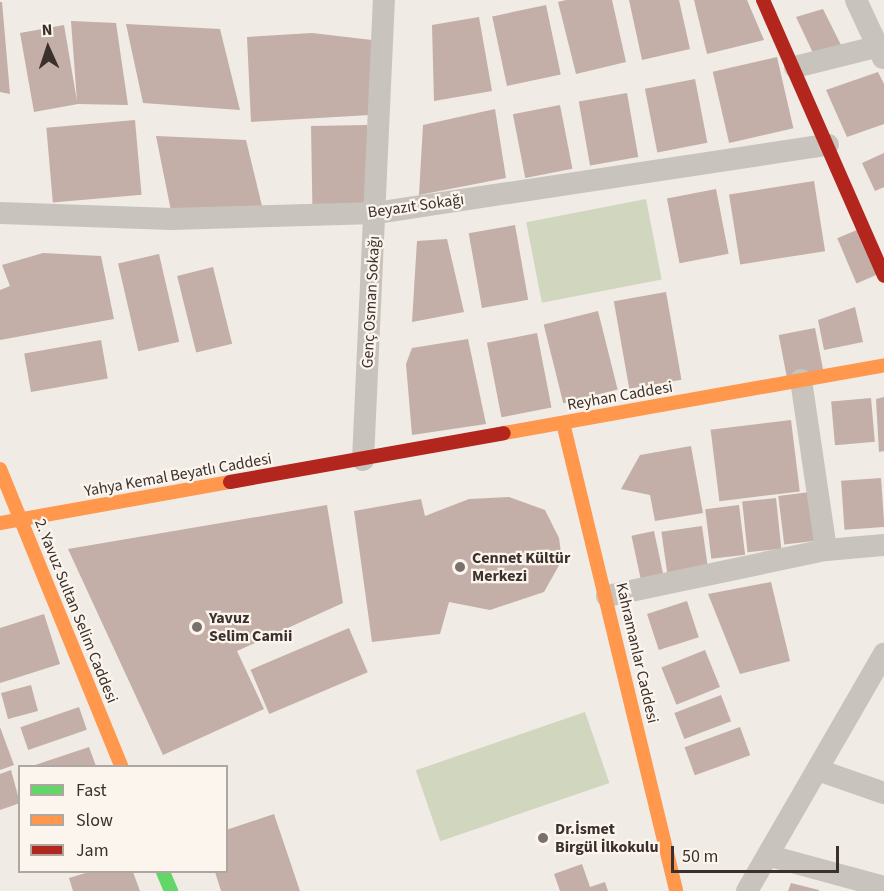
<!DOCTYPE html>
<meta charset="utf-8">
<style>
body{margin:0}
#map{position:relative;width:884px;height:891px;overflow:hidden;background:#f0ebe5;font-family:"Source Sans 3",sans-serif}
div>[style]{position:absolute}
[style*='--x']{left:calc(var(--x)*1px);top:calc(var(--y)*1px);width:calc(var(--w)*1px);rotate:calc(var(--a)*1deg)}
.green>*{inset:0;background:#d1d6bf;transform-origin:0 0}
.building>*{inset:0;background:#c3afa7;transform-origin:0 0}
.street>*{height:22px;margin:-11px;padding:0 11px;transform-origin:11px;border-radius:11px;background:#c9c3be}
.fast>*{height:14px;margin:-7px;padding:0 7px;transform-origin:7px;border-radius:7px;background:#63d668}
.slow>*{height:14px;margin:-7px;padding:0 7px;transform-origin:7px;border-radius:7px;background:#ff974d}
.jam>*{height:14px;margin:-7px;padding:0 7px;transform-origin:7px;border-radius:7px;background:#b3261e}
.dots>*{width:16px;height:16px;translate:-50% -50%;box-sizing:border-box;border:3px solid #fbf5ee;border-radius:50%}
span{translate:-50% -50%;white-space:nowrap;text-align:center;line-height:1.15;-webkit-text-stroke:4.5px #fbf5ee;paint-order:stroke}
.street-label{font-size:16px;color:#3b302b}
.poi-label{font-size:16px;color:#3b302b;font-weight:700}
.left{translate:0 -50%;text-align:left}
.legend{position:absolute;left:18px;top:765px;width:210px;height:108px;box-sizing:border-box;background:#fbf5ee;border:2px solid #aea6a0;margin:0;padding:8px 10px;list-style:none;font-size:18px;color:#3b302b}
.legend li{display:flex;align-items:center;gap:12px;height:30px}
.legend b{width:30px;border:2px solid #aea6a0}
.north{position:absolute;left:18px;top:18px;width:60px;height:60px;-webkit-text-stroke:4px #fbf5ee;paint-order:stroke;rotate:357deg;font-size:16px;font-weight:700;line-height:24px;text-align:center;color:#3b302b}
.north::after{content:'';display:block;margin:auto;width:21px;height:27px;background:#3b302b;clip-path:polygon(50% 0,100% 100%,50% 72%,0 100%)}
.scale{position:absolute;left:671px;top:846px;width:168px;height:27px;box-sizing:border-box;border:3px solid #3b302b;border-top:0;padding-left:8px;font-size:18px;line-height:21px;white-space:nowrap;color:#3b302b;-webkit-text-stroke:4px #fbf5ee;paint-order:stroke}
</style>
<div id="map">
<div class="green">
<div style="left:646px;top:199px;width:82px;height:122px;rotate:79deg"></div>
<div style="left:585px;top:712px;width:75px;height:179px;rotate:71deg"></div>
</div>
<div class="building">
<div style="clip-path:polygon(566px 0,612px 0,626px 62px,576px 74px,558px 2px)"></div>
<div style="clip-path:polygon(629px 0,679px 0,690px 49px,642px 60px)"></div>
<div style="clip-path:polygon(694px 0,747px 0,764px 40px,707px 54px)"></div>
<div style="clip-path:polygon(0 2px,2px 2px,10px 94px,0 92px)"></div>
<div style="left:546px;top:5px;width:71px;height:55px;rotate:78deg"></div>
<div style="clip-path:polygon(823px 9px,841px 45px,814px 55px,796px 17px)"></div>
<div style="clip-path:polygon(479px 17px,492px 91px,434px 101px,432px 25px)"></div>
<div style="clip-path:polygon(71px 21px,116px 23px,128px 105px,78px 104px,34px 112px,20px 33px,64px 25px,77px 101px)"></div>
<div style="clip-path:polygon(126px 24px,220px 29px,240px 110px,143px 103px)"></div>
<div style="clip-path:polygon(312px 33px,372px 40px,370px 115px,251px 122px,247px 37px)"></div>
<div style="left:777px;top:57px;width:73px;height:66px;rotate:77deg"></div>
<div style="clip-path:polygon(878px 72px,884px 84px,884px 124px,847px 137px,826px 90px)"></div>
<div style="left:695px;top:79px;width:65px;height:51px;rotate:79deg"></div>
<div style="left:627px;top:93px;width:65px;height:49px;rotate:80deg"></div>
<div style="left:560px;top:105px;width:65px;height:48px;rotate:79deg"></div>
<div style="clip-path:polygon(495px 109px,506px 178px,419px 195px,423px 125px)"></div>
<div style="left:135px;top:120px;width:75px;height:89px;rotate:85deg"></div>
<div style="left:367px;top:125px;width:79px;height:56px;rotate:89deg"></div>
<div style="clip-path:polygon(156px 136px,246px 140px,262px 206px,171px 211px)"></div>
<div style="clip-path:polygon(884px 153px,884px 187px,875px 191px,862px 163px)"></div>
<div style="left:814px;top:181px;width:71px;height:86px;rotate:81deg"></div>
<div style="left:716px;top:189px;width:66px;height:50px;rotate:79deg"></div>
<div style="left:515px;top:225px;width:76px;height:47px;rotate:80deg"></div>
<div style="left:864px;top:227px;width:49px;height:29px;rotate:67deg"></div>
<div style="clip-path:polygon(447px 239px,464px 312px,412px 322px,417px 241px)"></div>
<div style="clip-path:polygon(43px 253px,101px 256px,114px 319px,0 340px,0 290px,10px 286px,2px 265px)"></div>
<div style="left:159px;top:254px;width:90px;height:42px;rotate:77deg"></div>
<div style="left:213px;top:267px;width:79px;height:37px;rotate:76deg"></div>
<div style="left:666px;top:292px;width:89px;height:53px;rotate:80deg"></div>
<div style="clip-path:polygon(855px 307px,863px 342px,824px 350px,818px 320px)"></div>
<div style="left:598px;top:311px;width:81px;height:56px;rotate:76deg"></div>
<div style="left:815px;top:328px;width:44px;height:37px;rotate:79deg"></div>
<div style="left:537px;top:333px;width:76px;height:51px;rotate:79deg"></div>
<div style="clip-path:polygon(468px 339px,486px 424px,412px 435px,406px 364px,412px 348px)"></div>
<div style="left:101px;top:340px;width:39px;height:78px;rotate:80deg"></div>
<div style="clip-path:polygon(884px 397px,884px 451px,879px 452px,876px 399px)"></div>
<div style="left:871px;top:398px;width:44px;height:40px;rotate:85deg"></div>
<div style="left:791px;top:420px;width:72px;height:81px;rotate:83deg"></div>
<div style="clip-path:polygon(691px 446px,703px 513px,655px 521px,650px 495px,621px 489px,640px 455px)"></div>
<div style="left:881px;top:478px;width:49px;height:40px;rotate:86deg"></div>
<div style="left:810px;top:492px;width:49px;height:32px;rotate:83deg"></div>
<div style="clip-path:polygon(509px 497px,545px 510px,559px 538px,562px 560px,544px 592px,490px 610px,449px 602px,440px 634px,372px 642px,354px 511px,421px 499px,425px 516px,469px 499px)"></div>
<div style="left:776px;top:498px;width:51px;height:34px;rotate:84deg"></div>
<div style="clip-path:polygon(327px 505px,343px 603px,237px 651px,264px 709px,163px 755px,68px 549px)"></div>
<div style="left:739px;top:505px;width:50px;height:34px;rotate:83deg"></div>
<div style="left:702px;top:526px;width:42px;height:41px;rotate:82deg"></div>
<div style="left:654px;top:531px;width:44px;height:23px;rotate:78deg"></div>
<div style="clip-path:polygon(771px 582px,790px 661px,740px 674px,708px 594px)"></div>
<div style="left:687px;top:601px;width:38px;height:42px;rotate:72deg"></div>
<div style="clip-path:polygon(44px 614px,60px 664px,0 683px,0 628px)"></div>
<div style="left:349px;top:628px;width:48px;height:107px;rotate:67deg"></div>
<div style="left:705px;top:650px;width:40px;height:47px;rotate:68deg"></div>
<div style="left:31px;top:685px;width:27px;height:31px;rotate:75deg"></div>
<div style="left:721px;top:695px;width:28px;height:50px;rotate:69deg"></div>
<div style="left:79px;top:707px;width:24px;height:62px;rotate:71deg"></div>
<div style="clip-path:polygon(0 727px,14px 765px,0 770px)"></div>
<div style="left:740px;top:727px;width:30px;height:59px;rotate:70deg"></div>
<div style="clip-path:polygon(89px 747px,96px 766px,32px 766px)"></div>
<div style="clip-path:polygon(11px 770px,20px 803px,0 810px,0 774px)"></div>
<div style="clip-path:polygon(274px 814px,300px 891px,221px 891px,215px 872px,226px 872px,226px 830px)"></div>
<div style="clip-path:polygon(582px 864px,590px 887px,605px 882px,608px 891px,560px 891px,554px 874px)"></div>
<div style="clip-path:polygon(89px 872px,133px 872px,140px 891px,73px 891px,69px 878px)"></div>
<div style="clip-path:polygon(791px 883px,819px 890px,819px 891px,788px 891px)"></div>
</div>
<div class="street">
<div style="--x:856;--y:0;--w:64;--a:65"></div>
<div style="--x:795;--y:67;--w:92;--a:-13.9"></div>
<div style="--x:0;--y:213;--w:172;--a:2"></div>
<div style="--x:172;--y:219;--w:204;--a:-1.7"></div>
<div style="--x:376;--y:213;--w:457;--a:-8.6"></div>
<div style="--x:801;--y:380;--w:172;--a:81.6"></div>
<div style="--x:363;--y:460;--w:460;--a:-87.4"></div>
<div style="--x:607;--y:596;--w:224;--a:-11.9"></div>
<div style="--x:826;--y:550;--w:58;--a:-4.9"></div>
<div style="--x:818;--y:770;--w:70;--a:19.2"></div>
<div style="--x:770;--y:856;--w:118;--a:15.2"></div>
<div style="--x:747;--y:891;--w:274;--a:-60"></div>
</div>
<div class="fast">
<div style="--x:163;--y:872;--w:21;--a:67"></div>
</div>
<div class="slow">
<div style="--x:563;--y:423;--w:481;--a:76.4"></div>
<div style="--x:504;--y:433;--w:386;--a:-10.1"></div>
<div style="--x:0;--y:469;--w:321;--a:67.8"></div>
<div style="--x:0;--y:523;--w:234;--a:-10.1"></div>
</div>
<div class="jam">
<div style="--x:763;--y:0;--w:301;--a:66.3"></div>
<div style="--x:230;--y:482;--w:278;--a:-10.1"></div>
</div>
<div class="dots">
<div style="left:460px;top:567px;background:#7a716c"></div>
<div style="left:197px;top:627px;background:#7a716c"></div>
<div style="left:543px;top:838px;background:#7a716c"></div>
</div>
<div class="street-label">
<span style="left:416px;top:206px;rotate:-8deg">Beyazıt Sokağı</span>
<span style="left:371px;top:302px;rotate:-87deg">Genç Osman Sokağı</span>
<span style="left:620px;top:396px;rotate:-10deg">Reyhan Caddesi</span>
<span style="left:178px;top:475px;rotate:-10deg">Yahya Kemal Beyatlı Caddesi</span>
<span style="left:76px;top:611px;rotate:68deg">2. Yavuz Sultan Selim Caddesi</span>
<span style="left:637px;top:653px;rotate:77deg">Kahramanlar Caddesi</span>
</div>
<div class="poi-label">
<span class="left" style="left:472px;top:567px">Cennet Kültür<br>Merkezi</span>
<span class="left" style="left:209px;top:627px">Yavuz<br>Selim Camii</span>
<span class="left" style="left:555px;top:838px">Dr.İsmet<br>Birgül İlkokulu</span>
</div>
<ul class="legend">
<li><b style="height:8px;background:#63d668"></b>Fast</li>
<li><b style="height:8px;background:#ff974d"></b>Slow</li>
<li><b style="height:8px;background:#b3261e"></b>Jam</li>
</ul>
<div class="north">N</div>
<div class="scale">50 m</div>
</div>
